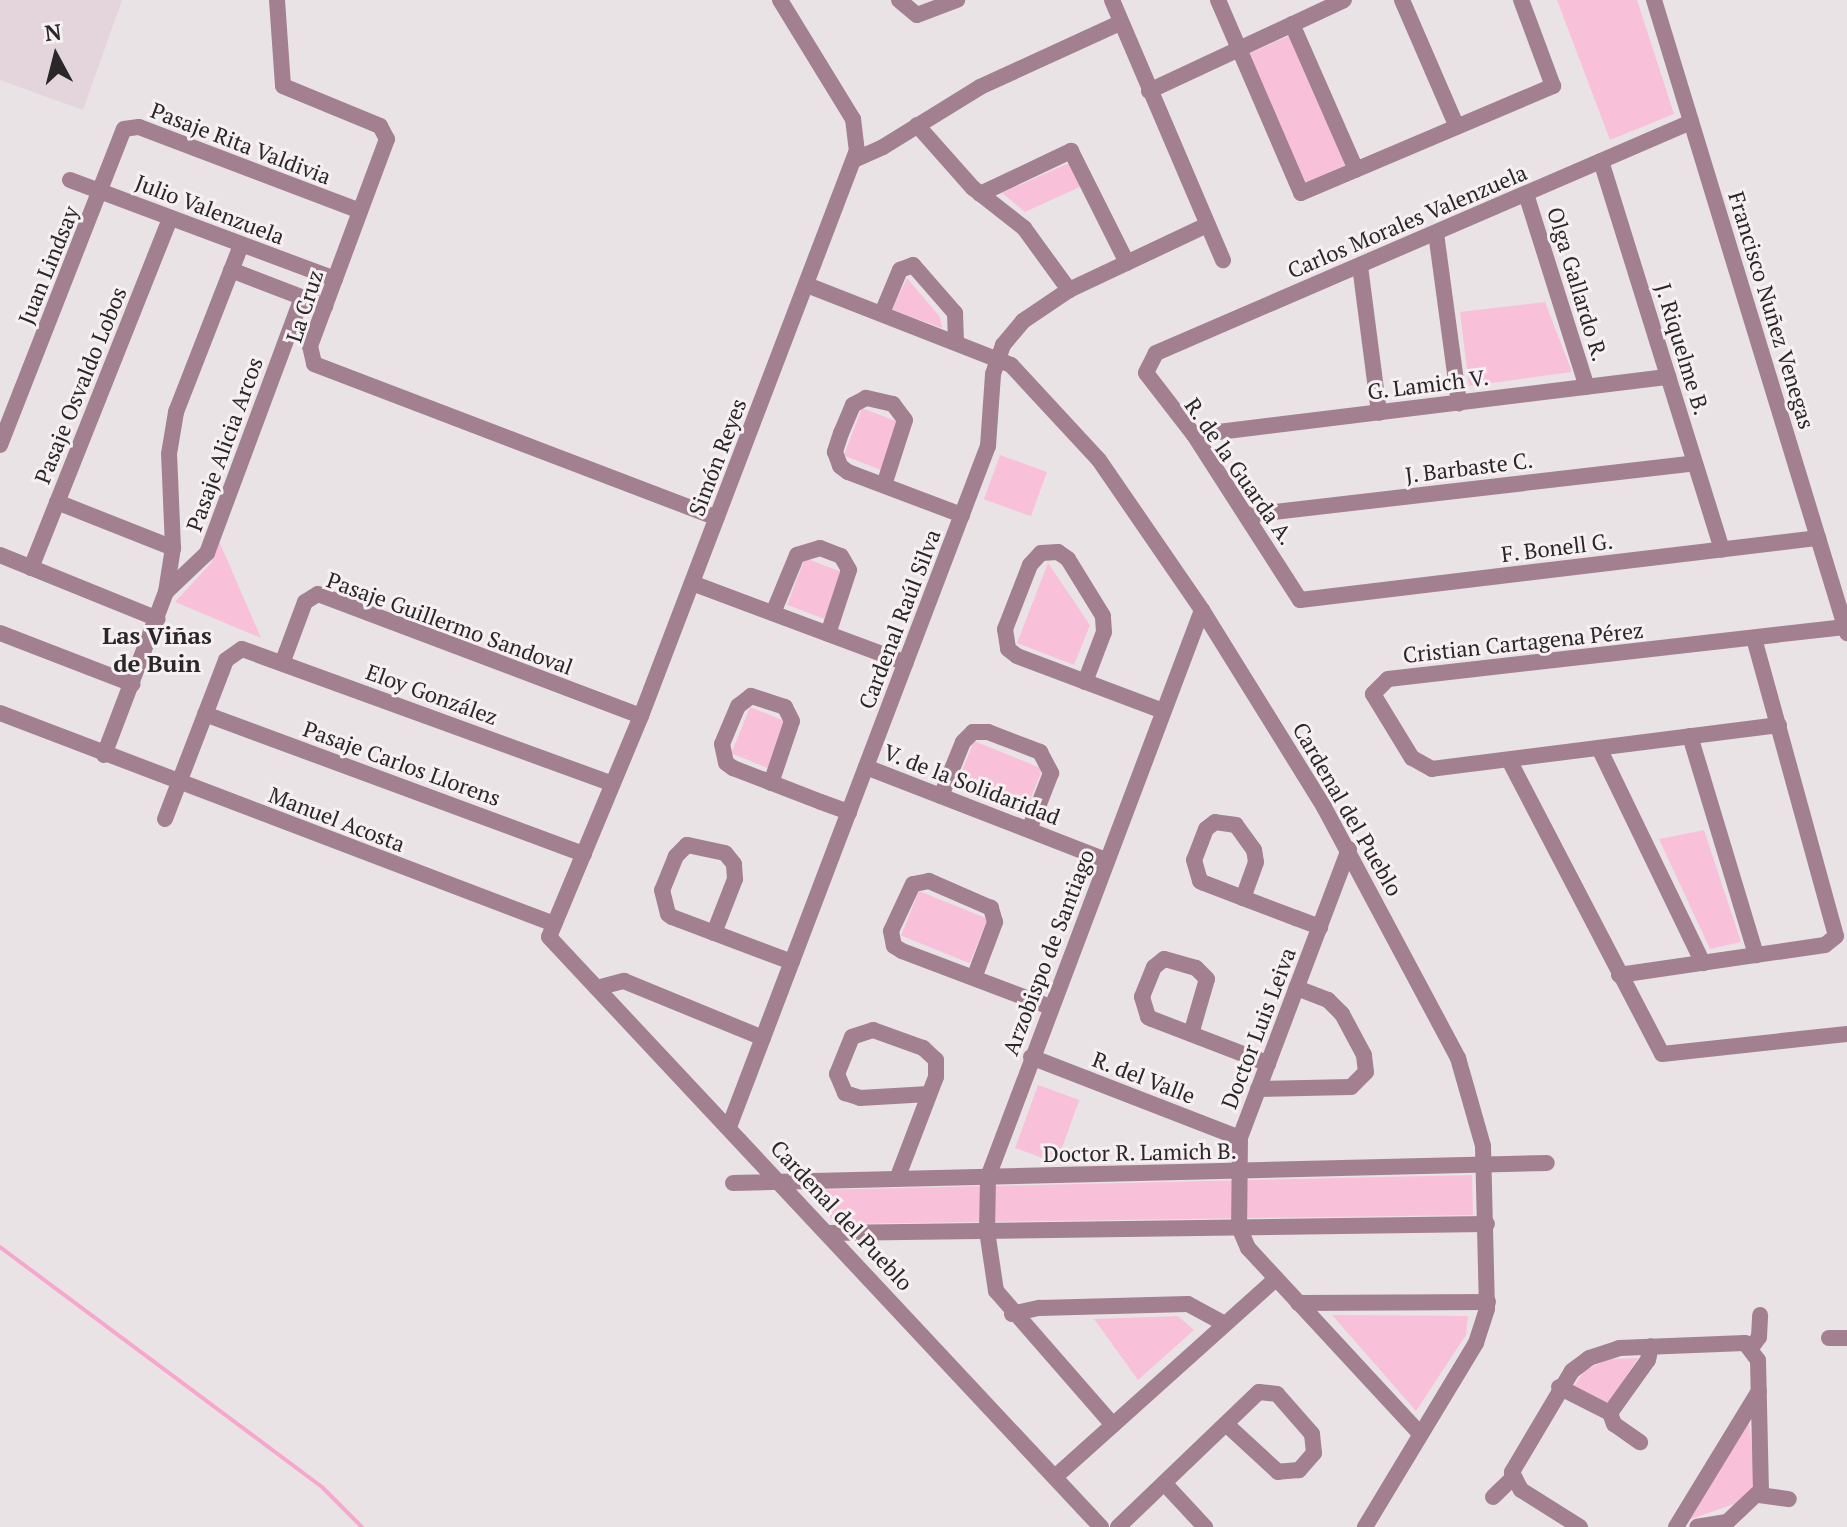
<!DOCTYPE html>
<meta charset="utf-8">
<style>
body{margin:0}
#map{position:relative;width:1847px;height:1527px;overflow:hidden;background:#eae3e6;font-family:"PT Serif",serif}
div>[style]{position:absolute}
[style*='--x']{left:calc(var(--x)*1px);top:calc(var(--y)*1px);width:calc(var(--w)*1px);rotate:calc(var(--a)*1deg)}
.built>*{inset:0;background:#e3d5db}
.green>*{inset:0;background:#f9c0da;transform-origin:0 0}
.stream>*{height:4px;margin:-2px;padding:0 2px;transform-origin:2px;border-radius:2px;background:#f7a7ce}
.street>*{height:16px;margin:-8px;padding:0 8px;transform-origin:8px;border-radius:8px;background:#a38090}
span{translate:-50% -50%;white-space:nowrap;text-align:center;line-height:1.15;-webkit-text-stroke:6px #f7f0f3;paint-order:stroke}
.street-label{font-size:22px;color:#2a2728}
.neighbourhood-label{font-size:24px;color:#2a2728;font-weight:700}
.north{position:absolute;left:16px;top:16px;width:80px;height:80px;-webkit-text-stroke:6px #f7f0f3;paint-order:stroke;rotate:353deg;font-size:22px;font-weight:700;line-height:32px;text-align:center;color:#2a2728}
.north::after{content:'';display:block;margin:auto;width:28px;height:36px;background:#2a2728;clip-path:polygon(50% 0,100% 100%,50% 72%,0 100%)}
</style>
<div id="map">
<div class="built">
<div style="clip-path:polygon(0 0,122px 0,83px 110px,0 80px)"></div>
</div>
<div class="green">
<div style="clip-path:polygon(1557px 0,1637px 0,1674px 114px,1610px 140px)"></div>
<div style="left:1291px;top:35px;width:141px;height:50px;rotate:66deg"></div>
<div style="clip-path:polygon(1071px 162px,1082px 186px,1025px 212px,1002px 193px)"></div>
<div style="clip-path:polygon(907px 278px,940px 317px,942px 328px,892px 310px)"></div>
<div style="clip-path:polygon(1545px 302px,1572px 372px,1469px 386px,1460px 312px)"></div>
<div style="left:862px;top:408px;width:40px;height:51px;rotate:21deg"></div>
<div style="left:1000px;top:455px;width:50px;height:47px;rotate:20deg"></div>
<div style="clip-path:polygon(219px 541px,261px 638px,175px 602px,211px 563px)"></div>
<div style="left:805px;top:558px;width:40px;height:50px;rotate:21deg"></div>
<div style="clip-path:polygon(1048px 563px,1090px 625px,1074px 665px,1017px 643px)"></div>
<div style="left:750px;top:707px;width:40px;height:50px;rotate:22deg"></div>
<div style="left:974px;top:741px;width:74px;height:48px;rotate:22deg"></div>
<div style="clip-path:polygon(1704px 830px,1741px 942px,1710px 949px,1659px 839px)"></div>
<div style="left:919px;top:891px;width:74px;height:48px;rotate:22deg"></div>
<div style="left:1038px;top:1085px;width:44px;height:67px;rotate:20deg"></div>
<div style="clip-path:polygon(1472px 1175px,1473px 1215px,834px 1224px,815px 1190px)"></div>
<div style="clip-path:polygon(1332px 1315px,1468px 1316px,1466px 1335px,1416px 1411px)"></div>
<div style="clip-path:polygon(1178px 1316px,1194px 1330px,1138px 1380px,1094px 1319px)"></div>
<div style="clip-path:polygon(1638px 1358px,1609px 1403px,1574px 1386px,1585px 1370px,1610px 1359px)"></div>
<div style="clip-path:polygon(1749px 1422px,1755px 1477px,1749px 1499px,1688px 1520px)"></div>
</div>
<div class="stream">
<div style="--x:0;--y:1247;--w:402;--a:36.7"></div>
<div style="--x:322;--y:1487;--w:57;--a:45"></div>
</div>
<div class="street">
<div style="--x:277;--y:0;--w:86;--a:86"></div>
<div style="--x:283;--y:86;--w:105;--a:22.4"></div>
<div style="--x:380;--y:126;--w:15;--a:62"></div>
<div style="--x:387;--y:139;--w:221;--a:110.4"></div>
<div style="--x:310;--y:346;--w:18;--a:77"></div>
<div style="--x:314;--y:364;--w:431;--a:20.9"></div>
<div style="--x:780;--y:0;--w:140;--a:58.5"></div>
<div style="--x:853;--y:119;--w:31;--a:83"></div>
<div style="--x:857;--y:150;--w:606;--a:110.89"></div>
<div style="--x:641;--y:716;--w:239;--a:112.6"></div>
<div style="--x:549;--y:937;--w:808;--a:46.91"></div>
<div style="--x:899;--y:0;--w:23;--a:40"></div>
<div style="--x:917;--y:15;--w:43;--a:-20.6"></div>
<div style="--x:1112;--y:0;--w:283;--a:66.9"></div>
<div style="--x:1218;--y:0;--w:210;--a:66.7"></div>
<div style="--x:1301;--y:193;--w:274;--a:-23"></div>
<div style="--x:1553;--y:86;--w:92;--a:-110.4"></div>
<div style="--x:1402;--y:0;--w:138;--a:66.6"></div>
<div style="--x:1654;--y:0;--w:662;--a:73.04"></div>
<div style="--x:1292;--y:24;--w:159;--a:66.3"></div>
<div style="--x:1149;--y:91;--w:215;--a:-25"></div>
<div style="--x:1691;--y:122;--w:583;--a:156.65"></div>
<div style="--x:1156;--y:353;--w:22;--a:117"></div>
<div style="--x:1146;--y:373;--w:78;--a:52.3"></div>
<div style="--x:1194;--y:435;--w:196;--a:57.3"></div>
<div style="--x:1300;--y:600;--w:522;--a:-6.83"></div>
<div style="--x:917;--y:125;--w:84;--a:48.4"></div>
<div style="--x:973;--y:188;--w:65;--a:38.1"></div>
<div style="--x:1024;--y:228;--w:77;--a:54"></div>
<div style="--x:854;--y:160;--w:32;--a:-24"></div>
<div style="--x:883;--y:147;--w:114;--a:-31.7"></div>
<div style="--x:980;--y:87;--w:154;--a:-24.6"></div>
<div style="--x:1601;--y:161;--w:407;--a:72.7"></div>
<div style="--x:70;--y:180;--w:283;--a:20.5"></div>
<div style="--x:980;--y:194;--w:101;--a:-25.3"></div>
<div style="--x:1071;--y:151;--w:125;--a:63.4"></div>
<div style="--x:1526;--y:194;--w:202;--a:72.5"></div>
<div style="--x:1436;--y:233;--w:172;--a:82.3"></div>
<div style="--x:1360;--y:266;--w:148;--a:82.6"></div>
<div style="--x:231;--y:270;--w:101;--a:21"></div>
<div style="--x:807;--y:285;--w:219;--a:21.4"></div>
<div style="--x:1011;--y:365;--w:129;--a:47.2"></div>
<div style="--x:1099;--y:460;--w:182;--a:55.5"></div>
<div style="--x:1202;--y:610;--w:232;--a:58.2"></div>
<div style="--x:1324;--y:807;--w:285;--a:61.9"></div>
<div style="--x:1458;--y:1058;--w:91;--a:74.1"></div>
<div style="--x:1483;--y:1146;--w:163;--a:88.6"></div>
<div style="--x:1487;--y:1309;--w:36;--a:108"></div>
<div style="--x:1476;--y:1343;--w:215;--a:121.1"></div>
<div style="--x:882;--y:313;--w:47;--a:-67.3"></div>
<div style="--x:900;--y:270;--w:14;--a:-21"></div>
<div style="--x:913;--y:265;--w:64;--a:48.8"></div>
<div style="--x:955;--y:313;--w:29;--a:88"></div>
<div style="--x:1194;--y:435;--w:478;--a:-7"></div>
<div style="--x:0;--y:445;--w:339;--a:-68.6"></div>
<div style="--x:124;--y:129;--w:15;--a:-8"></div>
<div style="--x:139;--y:127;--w:236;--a:20.8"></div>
<div style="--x:884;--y:485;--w:68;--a:-72.1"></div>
<div style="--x:905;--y:420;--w:20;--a:-127"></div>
<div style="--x:893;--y:404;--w:28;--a:-167"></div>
<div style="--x:866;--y:398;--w:15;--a:152"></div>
<div style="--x:853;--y:405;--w:30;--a:113"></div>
<div style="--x:841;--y:433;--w:20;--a:108"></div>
<div style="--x:835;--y:452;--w:15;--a:70"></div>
<div style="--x:840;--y:466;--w:10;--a:37"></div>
<div style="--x:848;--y:472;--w:122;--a:20.7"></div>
<div style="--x:57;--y:502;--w:125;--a:21.6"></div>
<div style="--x:1248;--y:515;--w:450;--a:-6.6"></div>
<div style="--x:0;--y:555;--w:170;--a:22.1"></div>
<div style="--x:31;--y:568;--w:377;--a:-68.3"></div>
<div style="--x:692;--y:583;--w:228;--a:20.5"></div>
<div style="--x:166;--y:592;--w:57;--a:-43.6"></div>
<div style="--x:207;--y:553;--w:273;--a:-69.6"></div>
<div style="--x:773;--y:613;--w:63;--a:-67.5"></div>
<div style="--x:797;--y:555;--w:24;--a:-17"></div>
<div style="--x:820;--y:548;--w:22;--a:21"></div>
<div style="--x:841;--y:556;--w:16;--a:60"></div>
<div style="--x:849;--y:570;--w:67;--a:108.2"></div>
<div style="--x:0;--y:633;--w:142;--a:21.1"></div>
<div style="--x:283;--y:661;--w:63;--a:-69.6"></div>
<div style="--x:305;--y:602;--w:15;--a:-32"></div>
<div style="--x:318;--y:594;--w:345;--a:20.7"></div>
<div style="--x:1085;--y:682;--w:53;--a:-69.2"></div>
<div style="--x:1104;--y:632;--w:16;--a:-94"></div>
<div style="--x:1103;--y:616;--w:67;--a:-121.6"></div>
<div style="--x:1068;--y:559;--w:12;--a:-145"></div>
<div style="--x:1058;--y:552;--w:17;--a:177"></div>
<div style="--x:1041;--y:553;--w:16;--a:133"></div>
<div style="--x:1030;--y:565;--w:69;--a:111.3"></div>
<div style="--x:1005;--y:629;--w:20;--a:81"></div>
<div style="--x:1008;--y:649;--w:11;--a:38"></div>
<div style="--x:1017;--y:656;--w:156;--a:20.6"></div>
<div style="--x:0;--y:713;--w:593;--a:20.85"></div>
<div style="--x:205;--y:714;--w:404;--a:20.3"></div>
<div style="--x:1779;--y:725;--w:350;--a:172.8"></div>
<div style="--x:1432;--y:769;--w:23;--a:-151"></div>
<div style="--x:1412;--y:758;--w:75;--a:-121.4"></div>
<div style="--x:1373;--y:694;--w:21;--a:-45"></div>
<div style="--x:1388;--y:679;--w:460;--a:-6.5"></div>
<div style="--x:1690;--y:736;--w:229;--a:73.2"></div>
<div style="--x:1599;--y:748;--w:239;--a:64.2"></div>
<div style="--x:104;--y:755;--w:174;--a:-69.2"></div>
<div style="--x:166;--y:592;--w:45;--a:-81"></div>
<div style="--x:173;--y:548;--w:94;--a:-92.4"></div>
<div style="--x:169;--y:454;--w:43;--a:-80.5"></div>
<div style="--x:176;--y:412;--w:179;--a:-68.7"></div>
<div style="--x:1509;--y:760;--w:331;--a:62.5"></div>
<div style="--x:1662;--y:1054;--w:186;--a:-6.2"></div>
<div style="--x:866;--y:767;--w:257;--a:21.2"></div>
<div style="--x:771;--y:783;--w:65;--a:-71.3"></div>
<div style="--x:792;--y:721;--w:16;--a:-117"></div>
<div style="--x:785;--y:707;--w:36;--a:-162"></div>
<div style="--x:751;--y:696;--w:16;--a:142"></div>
<div style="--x:738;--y:706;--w:41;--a:112.8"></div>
<div style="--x:722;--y:744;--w:19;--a:78"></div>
<div style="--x:726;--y:763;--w:9;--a:36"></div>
<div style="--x:733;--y:768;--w:94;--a:21.1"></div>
<div style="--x:821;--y:802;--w:30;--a:20"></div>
<div style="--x:941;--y:796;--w:58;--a:-67.8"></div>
<div style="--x:963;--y:742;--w:14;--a:-45"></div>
<div style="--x:973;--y:732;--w:15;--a:0"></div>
<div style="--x:988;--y:732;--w:56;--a:21"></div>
<div style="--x:1040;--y:752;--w:24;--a:62"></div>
<div style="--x:1051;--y:773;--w:61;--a:111.1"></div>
<div style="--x:165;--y:819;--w:170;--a:-69"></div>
<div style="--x:226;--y:660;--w:19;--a:-35"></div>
<div style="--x:242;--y:649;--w:394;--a:20"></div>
<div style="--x:1349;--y:849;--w:309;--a:110.7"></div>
<div style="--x:1240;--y:1138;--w:89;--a:90.6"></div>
<div style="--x:1239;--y:1227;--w:23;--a:67"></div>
<div style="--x:1248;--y:1248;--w:253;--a:47.2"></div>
<div style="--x:1243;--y:898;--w:38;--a:-70"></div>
<div style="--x:1256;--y:862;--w:12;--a:-99"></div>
<div style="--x:1254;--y:850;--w:31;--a:-126"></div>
<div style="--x:1236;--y:825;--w:21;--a:-172"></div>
<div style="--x:1215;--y:822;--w:11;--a:142"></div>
<div style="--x:1206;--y:829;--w:33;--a:111"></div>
<div style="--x:1194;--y:860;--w:22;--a:74"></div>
<div style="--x:1200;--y:881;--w:4;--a:27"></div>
<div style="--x:1204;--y:883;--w:42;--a:21"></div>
<div style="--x:1243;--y:898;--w:57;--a:20.7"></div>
<div style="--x:1296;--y:918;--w:26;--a:21"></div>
<div style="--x:714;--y:933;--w:58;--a:-68.7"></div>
<div style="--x:735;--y:879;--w:15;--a:-94"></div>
<div style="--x:734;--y:864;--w:14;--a:-129"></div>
<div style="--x:725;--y:853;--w:39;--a:-168"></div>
<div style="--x:687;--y:845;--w:16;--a:135"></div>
<div style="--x:676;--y:856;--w:37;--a:112"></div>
<div style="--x:662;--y:890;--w:25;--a:76"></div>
<div style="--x:668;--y:914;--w:5;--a:37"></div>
<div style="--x:672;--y:917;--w:128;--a:20.6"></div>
<div style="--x:1619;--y:975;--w:208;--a:-8.3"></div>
<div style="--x:1825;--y:945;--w:14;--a:-39"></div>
<div style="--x:1836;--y:936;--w:309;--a:-105.4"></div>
<div style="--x:974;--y:978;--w:60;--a:-69.4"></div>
<div style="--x:995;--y:922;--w:15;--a:-106"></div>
<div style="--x:991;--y:908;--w:68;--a:-156.5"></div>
<div style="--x:929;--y:881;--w:16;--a:169"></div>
<div style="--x:913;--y:884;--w:52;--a:115.1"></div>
<div style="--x:891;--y:931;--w:15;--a:79"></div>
<div style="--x:894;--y:946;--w:9;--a:32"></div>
<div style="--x:902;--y:951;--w:158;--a:20.7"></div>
<div style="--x:597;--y:988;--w:28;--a:-15"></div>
<div style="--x:624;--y:981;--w:150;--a:22.3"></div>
<div style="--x:1191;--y:1034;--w:57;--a:-73.8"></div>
<div style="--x:1207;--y:979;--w:16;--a:-135"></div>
<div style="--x:1196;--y:968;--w:33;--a:-164"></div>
<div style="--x:1164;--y:959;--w:13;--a:141"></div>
<div style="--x:1154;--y:967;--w:32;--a:112"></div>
<div style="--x:1142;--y:997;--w:21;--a:73"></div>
<div style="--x:1148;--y:1017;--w:4;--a:27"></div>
<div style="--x:1152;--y:1019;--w:115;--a:21"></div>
<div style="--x:1259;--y:1060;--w:10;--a:24"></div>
<div style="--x:1031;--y:1057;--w:224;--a:21.2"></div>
<div style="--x:1258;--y:1089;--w:93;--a:-1.2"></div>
<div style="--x:1351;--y:1087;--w:21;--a:-45"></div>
<div style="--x:1366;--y:1072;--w:17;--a:-97"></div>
<div style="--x:1364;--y:1055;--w:47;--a:-118.2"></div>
<div style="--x:1342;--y:1014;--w:20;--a:-135"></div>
<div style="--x:1328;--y:1000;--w:34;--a:-159"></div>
<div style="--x:729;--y:1127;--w:729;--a:-69.18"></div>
<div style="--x:988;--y:446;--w:72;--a:-86"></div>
<div style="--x:993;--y:374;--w:31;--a:-71"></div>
<div style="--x:1003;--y:345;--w:31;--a:-50"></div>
<div style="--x:1023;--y:321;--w:55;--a:-34"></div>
<div style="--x:1069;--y:290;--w:153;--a:-25.2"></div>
<div style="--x:897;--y:1179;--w:109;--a:-69.1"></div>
<div style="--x:936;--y:1077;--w:17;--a:-90"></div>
<div style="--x:936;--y:1060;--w:18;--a:-137"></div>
<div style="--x:923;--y:1048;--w:53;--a:-160.2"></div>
<div style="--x:873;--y:1030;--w:22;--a:162"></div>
<div style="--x:852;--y:1037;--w:40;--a:112"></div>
<div style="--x:837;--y:1074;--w:21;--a:67"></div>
<div style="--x:845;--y:1093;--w:16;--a:18"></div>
<div style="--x:860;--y:1098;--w:69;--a:-3.3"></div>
<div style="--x:733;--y:1183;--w:814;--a:-1.41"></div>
<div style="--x:829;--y:1233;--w:658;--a:-0.78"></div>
<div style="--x:1298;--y:1303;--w:190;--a:-0.3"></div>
<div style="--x:1012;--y:1314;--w:28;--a:-13"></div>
<div style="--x:1039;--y:1308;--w:149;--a:-1.5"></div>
<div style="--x:1188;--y:1304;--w:42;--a:28.4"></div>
<div style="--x:1829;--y:1338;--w:18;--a:0"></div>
<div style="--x:1752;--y:1347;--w:12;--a:-55"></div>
<div style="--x:1759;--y:1337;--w:22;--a:-87"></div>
<div style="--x:1559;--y:1387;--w:57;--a:27"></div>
<div style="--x:1610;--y:1413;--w:65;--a:-54.4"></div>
<div style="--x:1648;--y:1360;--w:14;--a:-78"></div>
<div style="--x:1610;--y:1413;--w:12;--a:70"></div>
<div style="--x:1614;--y:1424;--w:32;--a:35"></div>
<div style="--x:1113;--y:1425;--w:178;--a:-131.1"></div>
<div style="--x:996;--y:1291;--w:61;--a:-98.5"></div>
<div style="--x:987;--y:1231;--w:54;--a:-88.9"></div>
<div style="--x:988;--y:1177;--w:606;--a:-69.32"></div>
<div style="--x:1055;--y:1477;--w:297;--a:-41.9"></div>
<div style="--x:1165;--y:1484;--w:59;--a:47.1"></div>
<div style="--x:1759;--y:1495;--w:30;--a:8"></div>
<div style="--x:1493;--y:1497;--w:28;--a:-44"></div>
<div style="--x:1118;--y:1527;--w:195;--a:-43.8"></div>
<div style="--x:1259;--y:1392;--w:18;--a:6"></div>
<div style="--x:1277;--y:1394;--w:53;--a:48.8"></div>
<div style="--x:1312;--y:1434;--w:19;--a:84"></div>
<div style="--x:1314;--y:1453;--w:23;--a:131"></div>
<div style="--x:1299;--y:1470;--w:21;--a:175"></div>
<div style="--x:1278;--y:1472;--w:71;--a:-137.3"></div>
<div style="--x:1580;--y:1527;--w:70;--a:-147.9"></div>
<div style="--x:1521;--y:1490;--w:20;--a:-117"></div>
<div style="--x:1512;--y:1472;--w:117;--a:-59.3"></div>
<div style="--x:1572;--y:1371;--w:21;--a:-37"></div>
<div style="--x:1589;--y:1358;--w:32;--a:-18"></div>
<div style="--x:1619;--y:1348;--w:126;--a:-2.3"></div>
<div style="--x:1745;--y:1343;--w:21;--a:53"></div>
<div style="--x:1758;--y:1360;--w:130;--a:88.7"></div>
<div style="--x:1761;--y:1490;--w:47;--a:136.7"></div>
<div style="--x:1727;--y:1522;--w:30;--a:171"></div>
<div style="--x:1676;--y:1527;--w:159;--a:-58.6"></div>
</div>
<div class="street-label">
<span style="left:241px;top:143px;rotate:21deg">Pasaje Rita Valdivia</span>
<span style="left:210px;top:209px;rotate:21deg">Julio Valenzuela</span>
<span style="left:1407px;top:221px;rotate:-23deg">Carlos Morales Valenzuela</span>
<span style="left:48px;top:265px;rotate:-68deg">Juan Lindsay</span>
<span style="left:1578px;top:284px;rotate:73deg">Olga Gallardo R.</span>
<span style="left:304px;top:306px;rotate:-72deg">La Cruz</span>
<span style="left:1772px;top:310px;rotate:73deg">Francisco Nuñez Venegas</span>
<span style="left:1683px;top:349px;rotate:73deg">J. Riquelme B.</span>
<span style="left:1428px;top:384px;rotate:-7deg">G. Lamich V.</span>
<span style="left:80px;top:385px;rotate:-68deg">Pasaje Osvaldo Lobos</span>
<span style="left:224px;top:444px;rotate:-70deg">Pasaje Alicia Arcos</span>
<span style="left:717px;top:457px;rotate:-69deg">Simón Reyes</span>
<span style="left:1469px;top:467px;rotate:-7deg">J. Barbaste C.</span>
<span style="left:1240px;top:471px;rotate:55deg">R. de la Guarda A.</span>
<span style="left:1557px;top:547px;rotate:-7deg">F. Bonell G.</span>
<span style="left:899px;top:619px;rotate:-69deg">Cardenal Raúl Silva</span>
<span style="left:450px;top:623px;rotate:20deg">Pasaje Guillermo Sandoval</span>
<span style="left:1523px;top:642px;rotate:-6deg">Cristian Cartagena Pérez</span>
<span style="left:432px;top:694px;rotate:20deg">Eloy González</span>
<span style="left:402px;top:763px;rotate:20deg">Pasaje Carlos Llorens</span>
<span style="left:972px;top:784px;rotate:21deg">V. de la Solidaridad</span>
<span style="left:1348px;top:809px;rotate:60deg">Cardenal del Pueblo</span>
<span style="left:337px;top:819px;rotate:21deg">Manuel Acosta</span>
<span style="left:1048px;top:952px;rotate:-69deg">Arzobispo de Santiago</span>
<span style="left:1258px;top:1028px;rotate:-69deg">Doctor Luis Leiva</span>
<span style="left:1144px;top:1077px;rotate:21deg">R. del Valle</span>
<span style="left:1140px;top:1152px;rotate:-1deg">Doctor R. Lamich B.</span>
<span style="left:842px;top:1215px;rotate:47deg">Cardenal del Pueblo</span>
</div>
<div class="neighbourhood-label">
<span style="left:157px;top:650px">Las Viñas<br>de Buin</span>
</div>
<div class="north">N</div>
</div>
